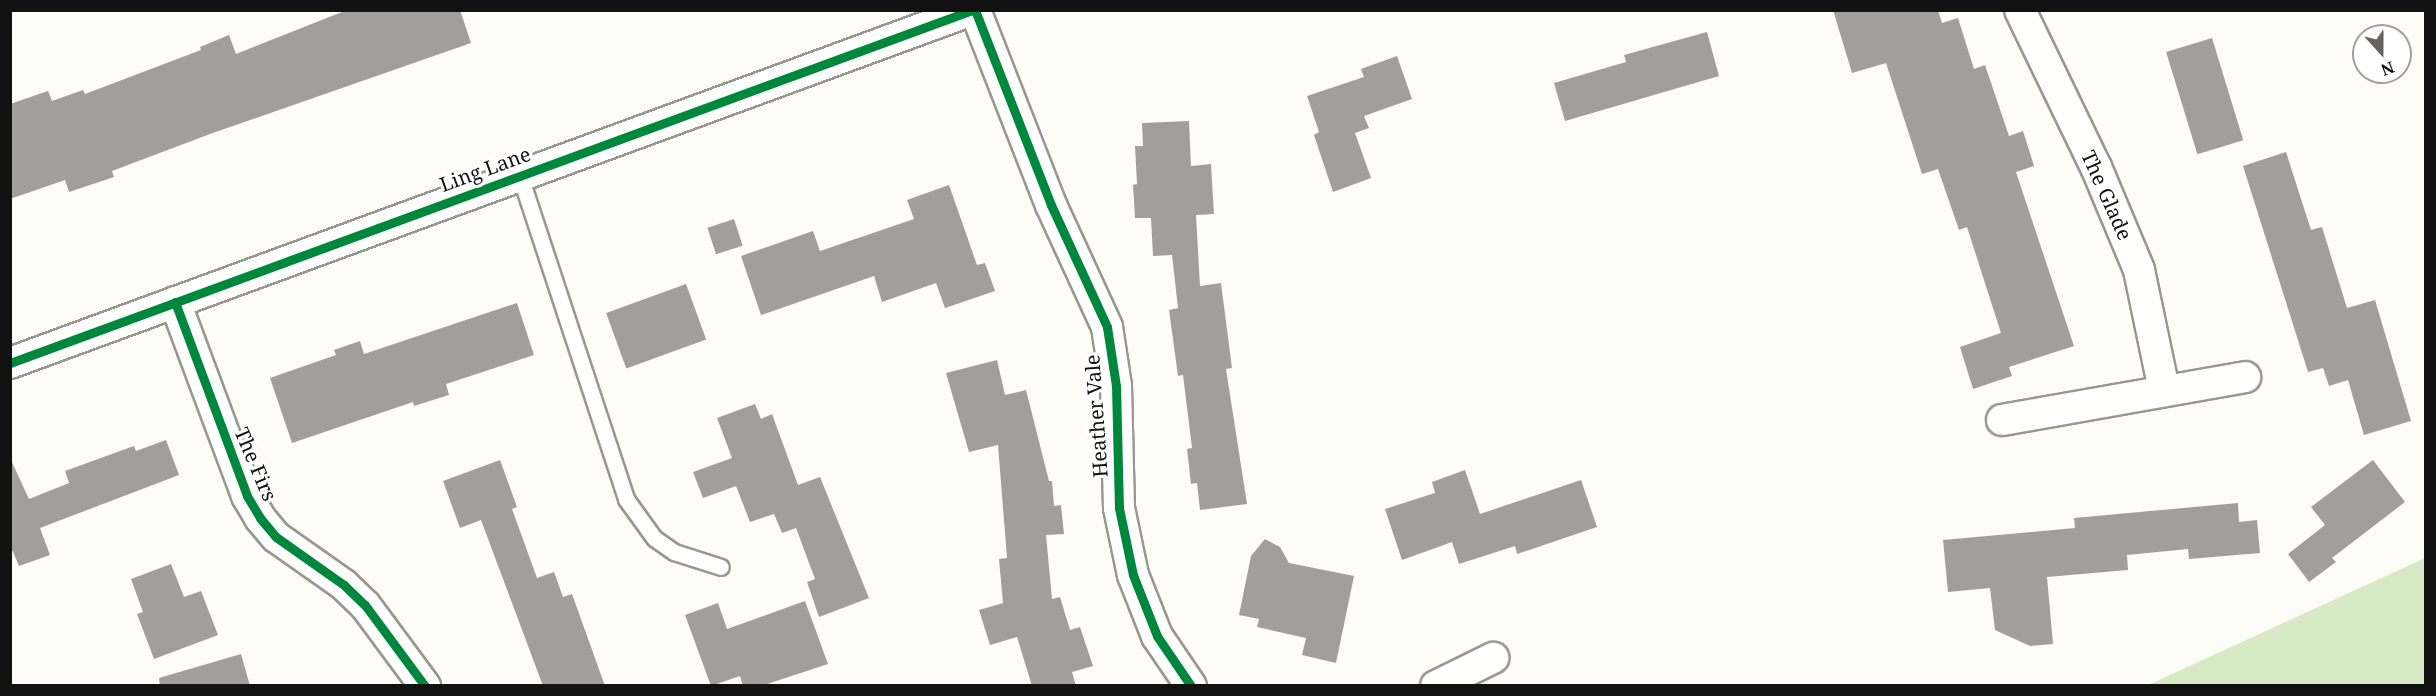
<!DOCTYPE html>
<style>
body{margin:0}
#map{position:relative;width:2436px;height:696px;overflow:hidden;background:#fdfcf7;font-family:"Noto Serif",serif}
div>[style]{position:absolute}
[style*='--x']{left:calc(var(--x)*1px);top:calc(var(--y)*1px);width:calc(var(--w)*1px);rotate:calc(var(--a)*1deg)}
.forest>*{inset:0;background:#d8eac5}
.building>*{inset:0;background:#a19f9c;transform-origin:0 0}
.roads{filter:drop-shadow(2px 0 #979795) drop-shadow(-2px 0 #979795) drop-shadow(0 2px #979795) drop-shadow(0 -2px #979795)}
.service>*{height:15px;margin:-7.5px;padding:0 7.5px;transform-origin:7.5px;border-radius:7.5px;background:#fffffe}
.minor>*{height:30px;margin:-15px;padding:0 15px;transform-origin:15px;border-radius:15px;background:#fffffe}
.cycleway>*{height:9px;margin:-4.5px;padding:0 4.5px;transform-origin:4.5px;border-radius:4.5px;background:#00873e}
span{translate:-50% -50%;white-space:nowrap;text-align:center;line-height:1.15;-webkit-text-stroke:6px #fff;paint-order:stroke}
.street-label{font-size:20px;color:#111}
.frame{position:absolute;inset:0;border:12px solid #111;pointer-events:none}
.north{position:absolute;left:2352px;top:24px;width:60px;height:60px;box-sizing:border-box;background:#fff;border:2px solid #a0a0a0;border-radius:50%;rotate:159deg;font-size:16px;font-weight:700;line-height:24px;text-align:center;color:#111}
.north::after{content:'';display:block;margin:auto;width:21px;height:27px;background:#646362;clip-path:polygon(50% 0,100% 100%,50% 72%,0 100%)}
</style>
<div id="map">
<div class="forest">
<div style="clip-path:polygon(2425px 558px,2425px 685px,2148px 685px)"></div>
</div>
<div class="building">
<div style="clip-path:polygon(347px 10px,460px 10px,471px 43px,210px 134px,112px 171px,114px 177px,69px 192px,65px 180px,10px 199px,10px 104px,48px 91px,52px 101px,83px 90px,85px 94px,201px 50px,200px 47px,229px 35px,236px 54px)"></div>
<div style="clip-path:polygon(1833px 10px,1938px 10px,1942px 23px,1958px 18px,1974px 69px,1985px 65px,2009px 136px,2023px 131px,2034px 166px,2016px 172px,2074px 346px,2009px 367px,2012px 376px,1973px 389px,1960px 347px,2001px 333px,1967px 227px,1959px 230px,1938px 169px,1922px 174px,1886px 63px,1852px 73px)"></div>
<div style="clip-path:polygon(1707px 32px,1719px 76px,1565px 121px,1554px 83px,1626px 62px,1624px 55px)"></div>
<div style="left:2212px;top:38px;width:107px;height:48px;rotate:73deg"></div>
<div style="clip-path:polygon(1397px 56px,1412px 99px,1364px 116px,1369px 128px,1355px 133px,1371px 178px,1333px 192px,1314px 135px,1319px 132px,1307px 96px,1364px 77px,1361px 69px)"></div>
<div style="clip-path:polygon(1189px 121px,1191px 166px,1211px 164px,1214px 214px,1196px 215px,1200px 286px,1221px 283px,1232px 368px,1226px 369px,1247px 504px,1200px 510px,1197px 483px,1191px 484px,1187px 449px,1192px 448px,1183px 375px,1178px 376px,1169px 310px,1178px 308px,1172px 255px,1153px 256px,1151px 218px,1135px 218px,1133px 185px,1137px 184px,1135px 146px,1143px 146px,1142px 123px)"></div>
<div style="clip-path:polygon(2286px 152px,2311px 230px,2322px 227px,2347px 308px,2375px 300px,2411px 421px,2364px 435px,2348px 380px,2329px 386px,2323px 368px,2308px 372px,2243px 166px)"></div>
<div style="clip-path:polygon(949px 185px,977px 265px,985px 263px,995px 291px,945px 308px,936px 283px,882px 302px,874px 276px,761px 315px,741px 256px,813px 231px,820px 251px,914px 219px,907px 200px)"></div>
<div style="left:734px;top:219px;width:28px;height:28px;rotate:72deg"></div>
<div style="left:686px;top:284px;width:59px;height:85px;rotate:70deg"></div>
<div style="clip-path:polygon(517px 303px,534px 355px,446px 384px,449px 395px,414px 406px,413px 402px,292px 443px,270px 378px,336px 355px,334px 350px,360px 341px,364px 354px)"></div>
<div style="clip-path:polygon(997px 360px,1005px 395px,1026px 390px,1049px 481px,1052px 481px,1054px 506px,1061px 505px,1064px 534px,1046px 535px,1052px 599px,1060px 597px,1070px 630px,1080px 627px,1093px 666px,1072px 672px,1076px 686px,1032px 686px,1017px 637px,990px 645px,979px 610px,1003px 603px,999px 559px,1007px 558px,998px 445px,969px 452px,946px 373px)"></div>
<div style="clip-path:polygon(755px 404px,761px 419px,772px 414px,798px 485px,820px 477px,869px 598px,819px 617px,807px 582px,815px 579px,796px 528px,782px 533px,774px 514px,750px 522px,736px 486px,703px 498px,693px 472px,732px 458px,717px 418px)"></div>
<div style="clip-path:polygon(166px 440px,179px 475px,40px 528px,50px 555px,19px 566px,10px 545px,10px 458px,29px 499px,69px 483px,65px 471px,134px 446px,136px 451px)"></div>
<div style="clip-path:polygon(500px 460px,517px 507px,512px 509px,537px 578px,554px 572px,563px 597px,572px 594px,605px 686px,543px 686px,481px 520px,460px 528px,443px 481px)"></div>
<div style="clip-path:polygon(2373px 460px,2405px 502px,2332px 558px,2336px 562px,2309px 582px,2288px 554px,2325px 525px,2311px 507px)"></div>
<div style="clip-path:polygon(1465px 470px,1480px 514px,1581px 480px,1597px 527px,1517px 554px,1515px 546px,1459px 564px,1452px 542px,1402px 560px,1385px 509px,1435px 493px,1432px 482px)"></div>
<div style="clip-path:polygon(2238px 503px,2239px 522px,2257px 520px,2260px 553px,2189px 559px,2188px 549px,2127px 555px,2128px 570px,2047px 577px,2053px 644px,2030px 646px,1995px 630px,1990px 588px,1948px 592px,1943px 540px,2075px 528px,2074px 518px)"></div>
<div style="clip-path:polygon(1265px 539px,1280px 547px,1289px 563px,1354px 576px,1336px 663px,1302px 655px,1306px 638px,1257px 627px,1259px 619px,1239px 615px,1251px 556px)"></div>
<div style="clip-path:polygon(171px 564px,184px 597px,201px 591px,218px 635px,154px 659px,137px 614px,143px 612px,131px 579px)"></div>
<div style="clip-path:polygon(805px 601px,828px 664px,761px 686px,743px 686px,740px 676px,711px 686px,685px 615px,718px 603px,727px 629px)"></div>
<div style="clip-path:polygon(241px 654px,250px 686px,160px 686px,159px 678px)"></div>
</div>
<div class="roads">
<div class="service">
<div style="--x:520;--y:176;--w:340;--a:71.8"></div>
<div style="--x:626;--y:499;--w:48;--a:54.3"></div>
<div style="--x:654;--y:538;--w:24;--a:35"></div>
<div style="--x:674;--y:552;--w:49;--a:17.7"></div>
</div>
<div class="minor">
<div style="--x:975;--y:10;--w:209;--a:68.7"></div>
<div style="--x:1051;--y:205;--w:134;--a:65.3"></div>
<div style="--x:1107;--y:327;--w:60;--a:81.3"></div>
<div style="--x:1116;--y:386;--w:122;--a:88.6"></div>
<div style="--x:1119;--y:508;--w:68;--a:78.2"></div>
<div style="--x:1133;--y:575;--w:66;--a:68.5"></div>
<div style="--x:1157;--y:636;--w:60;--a:55.8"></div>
<div style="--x:2020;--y:10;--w:174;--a:64.2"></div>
<div style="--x:2096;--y:167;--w:112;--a:67.3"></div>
<div style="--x:2139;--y:270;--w:123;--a:78.2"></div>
<div style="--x:175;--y:302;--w:207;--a:69.6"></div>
<div style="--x:247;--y:496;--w:26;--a:59"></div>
<div style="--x:260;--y:518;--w:25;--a:50"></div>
<div style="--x:276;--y:537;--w:83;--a:35.2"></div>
<div style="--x:344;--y:585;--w:29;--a:44"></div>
<div style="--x:365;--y:605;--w:101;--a:53.5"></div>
<div style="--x:10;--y:363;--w:1025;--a:-20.15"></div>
<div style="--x:2002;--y:420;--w:247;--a:-10"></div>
<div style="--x:1436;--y:686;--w:64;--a:-26.2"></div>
</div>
</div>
<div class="cycleway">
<div style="--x:975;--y:10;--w:209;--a:68.7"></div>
<div style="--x:1051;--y:205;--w:134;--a:65.3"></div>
<div style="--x:1107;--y:327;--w:60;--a:81.3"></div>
<div style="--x:1116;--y:386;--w:122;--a:88.6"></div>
<div style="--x:1119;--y:508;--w:68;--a:78.2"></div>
<div style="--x:1133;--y:575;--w:66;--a:68.5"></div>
<div style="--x:1157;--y:636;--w:60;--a:55.8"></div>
<div style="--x:175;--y:302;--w:207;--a:69.6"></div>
<div style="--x:247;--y:496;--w:26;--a:59"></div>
<div style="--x:260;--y:518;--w:25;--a:50"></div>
<div style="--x:276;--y:537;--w:83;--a:35.2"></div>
<div style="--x:344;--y:585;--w:29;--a:44"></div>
<div style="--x:365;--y:605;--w:101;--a:53.5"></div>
<div style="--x:10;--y:363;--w:1025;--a:-20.15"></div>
</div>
<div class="street-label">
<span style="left:485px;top:169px;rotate:-20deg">Ling Lane</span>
<span style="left:2107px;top:195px;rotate:66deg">The Glade</span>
<span style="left:1096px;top:416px;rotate:-94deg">Heather Vale</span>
<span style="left:256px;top:464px;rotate:67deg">The Firs</span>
</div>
<div class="frame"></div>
<div class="north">N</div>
</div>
